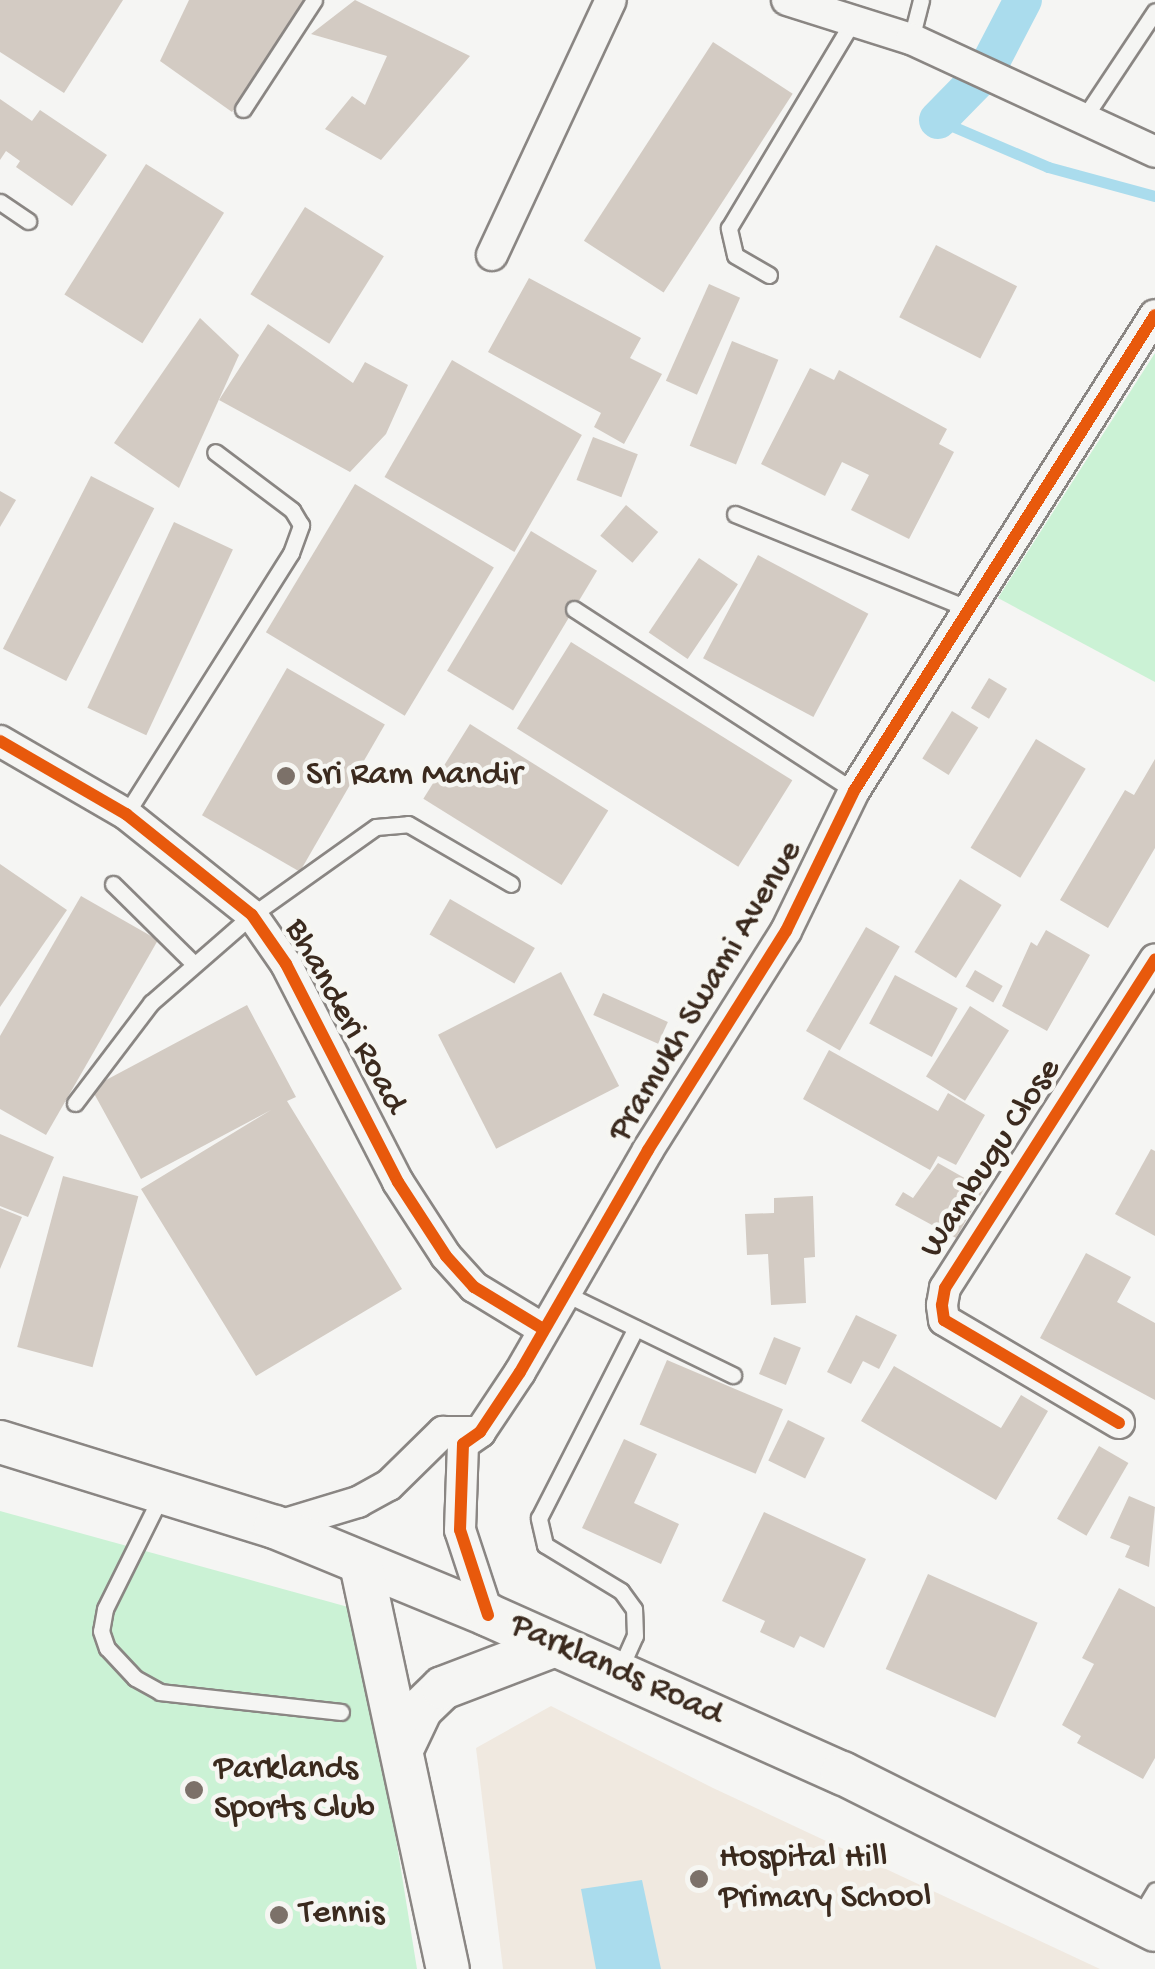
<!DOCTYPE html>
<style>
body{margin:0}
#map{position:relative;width:1155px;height:1969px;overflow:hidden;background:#f5f5f3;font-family:"Gochi Hand",sans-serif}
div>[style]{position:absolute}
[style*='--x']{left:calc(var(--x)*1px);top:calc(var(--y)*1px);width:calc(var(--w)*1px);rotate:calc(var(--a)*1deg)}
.built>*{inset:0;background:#f0e9e0}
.green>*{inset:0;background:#cbf2d5}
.water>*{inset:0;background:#aadced}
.stream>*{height:11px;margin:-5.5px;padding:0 5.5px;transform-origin:5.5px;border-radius:5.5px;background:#aadced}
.canal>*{height:38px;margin:-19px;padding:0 19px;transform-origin:19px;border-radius:19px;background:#aadced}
.building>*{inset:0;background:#d3cbc3;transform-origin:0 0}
.roads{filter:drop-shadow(2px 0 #8a8683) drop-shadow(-2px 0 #8a8683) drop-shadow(0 2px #8a8683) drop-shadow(0 -2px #8a8683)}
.lane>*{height:15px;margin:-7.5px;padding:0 7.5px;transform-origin:7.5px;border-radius:7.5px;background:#f5f5f3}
.street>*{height:30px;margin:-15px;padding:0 15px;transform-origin:15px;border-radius:15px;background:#f5f5f3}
.secondary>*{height:42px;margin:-21px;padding:0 21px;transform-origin:21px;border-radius:21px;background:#f5f5f3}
.cycleway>*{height:12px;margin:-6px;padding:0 6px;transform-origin:6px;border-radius:6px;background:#e8590c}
.dots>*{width:28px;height:28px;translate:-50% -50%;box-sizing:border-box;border:5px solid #f6f6f2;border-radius:50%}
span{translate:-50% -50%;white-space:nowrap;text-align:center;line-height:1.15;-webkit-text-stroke:9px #f6f6f2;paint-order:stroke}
.poi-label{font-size:35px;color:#3b2a1e}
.left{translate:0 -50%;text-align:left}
.street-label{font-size:35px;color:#3b2a1e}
</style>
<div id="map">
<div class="built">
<div style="clip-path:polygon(551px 1706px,713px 1788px,1100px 1969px,503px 1969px,476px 1748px)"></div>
</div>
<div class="green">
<div style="clip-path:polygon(1155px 353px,1155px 682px,998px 598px)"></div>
<div style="clip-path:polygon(0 1511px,359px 1610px,417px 1969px,0 1969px)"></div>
</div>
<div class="water">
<div style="clip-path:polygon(642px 1880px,661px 1969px,596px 1969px,581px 1889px)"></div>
</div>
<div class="stream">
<div style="--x:938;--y:120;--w:120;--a:23.1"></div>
<div style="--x:1048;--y:167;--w:111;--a:15.2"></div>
</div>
<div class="canal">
<div style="--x:938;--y:120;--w:69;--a:-45.6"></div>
<div style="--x:986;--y:71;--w:80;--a:-62.5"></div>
</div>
<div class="building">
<div style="clip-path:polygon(0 0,123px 0,64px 93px,0 52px)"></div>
<div style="clip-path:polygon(189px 0,308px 0,232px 112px,160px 61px)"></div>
<div style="clip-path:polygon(355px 0,470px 56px,381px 160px,325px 129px,352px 96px,365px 105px,387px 56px,311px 34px)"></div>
<div style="left:713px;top:42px;width:95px;height:237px;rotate:33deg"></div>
<div style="clip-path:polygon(0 99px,32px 121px,40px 110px,107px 155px,72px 206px,16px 167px,20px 161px,6px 151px,0 160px)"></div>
<div style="left:146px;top:164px;width:92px;height:154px;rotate:32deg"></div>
<div style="left:305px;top:207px;width:93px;height:103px;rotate:32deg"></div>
<div style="left:936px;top:245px;width:91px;height:81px;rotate:27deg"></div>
<div style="clip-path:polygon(529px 278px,641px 338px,630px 358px,662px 374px,624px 444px,594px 427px,601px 413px,488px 352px)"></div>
<div style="left:709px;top:284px;width:34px;height:106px;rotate:24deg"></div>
<div style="clip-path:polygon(200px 318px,239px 355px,179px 488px,114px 443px)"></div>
<div style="clip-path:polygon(268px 324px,353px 383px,365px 362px,408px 385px,386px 434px,350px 472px,219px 400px)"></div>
<div style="left:732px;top:341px;width:50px;height:113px;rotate:22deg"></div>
<div style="left:452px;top:360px;width:150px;height:135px;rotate:30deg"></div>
<div style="clip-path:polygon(810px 368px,834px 380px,839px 370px,947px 429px,939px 444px,954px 452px,909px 539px,851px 510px,869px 475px,842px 462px,825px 496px,761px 464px)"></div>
<div style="left:593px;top:437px;width:48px;height:46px;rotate:21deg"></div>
<div style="left:91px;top:476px;width:71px;height:194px;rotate:27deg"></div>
<div style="left:355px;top:484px;width:162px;height:173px;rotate:31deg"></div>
<div style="clip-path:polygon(0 491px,16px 500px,0 527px)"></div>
<div style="left:626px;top:505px;width:42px;height:40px;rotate:40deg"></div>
<div style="left:174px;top:522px;width:65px;height:205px;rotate:25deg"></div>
<div style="left:531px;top:531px;width:77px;height:163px;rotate:31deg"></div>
<div style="left:758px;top:555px;width:125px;height:117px;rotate:28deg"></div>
<div style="left:699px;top:558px;width:47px;height:90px;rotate:34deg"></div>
<div style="left:571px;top:642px;width:261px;height:102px;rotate:32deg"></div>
<div style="left:287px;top:668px;width:113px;height:170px;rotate:30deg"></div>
<div style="left:989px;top:678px;width:21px;height:35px;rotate:31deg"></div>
<div style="left:952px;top:711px;width:31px;height:56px;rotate:32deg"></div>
<div style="left:470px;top:724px;width:163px;height:88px;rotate:32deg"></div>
<div style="left:1036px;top:739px;width:58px;height:127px;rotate:31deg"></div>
<div style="clip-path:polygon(1155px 759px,1155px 848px,1108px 928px,1060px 900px,1125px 790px,1134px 795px)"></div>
<div style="clip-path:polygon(0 864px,67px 910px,0 1007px)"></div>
<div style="left:960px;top:879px;width:49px;height:86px;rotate:32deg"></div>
<div style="clip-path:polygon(81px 896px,158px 940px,46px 1135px,0 1109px,0 1036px)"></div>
<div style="left:450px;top:899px;width:98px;height:41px;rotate:30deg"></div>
<div style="left:866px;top:927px;width:39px;height:120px;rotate:30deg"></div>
<div style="clip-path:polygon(1046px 930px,1090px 955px,1047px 1031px,1002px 1006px,1031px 942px,1037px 946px)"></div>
<div style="left:975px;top:970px;width:32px;height:19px;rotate:30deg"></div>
<div style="left:561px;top:972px;width:128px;height:138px;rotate:63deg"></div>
<div style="left:895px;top:975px;width:71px;height:55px;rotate:28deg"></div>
<div style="left:603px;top:993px;width:71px;height:24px;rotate:24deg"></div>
<div style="clip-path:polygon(247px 1005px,296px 1097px,287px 1101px,402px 1289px,256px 1376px,141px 1189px,271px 1110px,141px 1179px,91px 1088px)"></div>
<div style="left:970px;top:1006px;width:46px;height:83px;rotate:32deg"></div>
<div style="clip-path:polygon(829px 1050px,938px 1111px,948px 1093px,985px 1115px,956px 1165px,938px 1156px,930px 1170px,803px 1099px)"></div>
<div style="clip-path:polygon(0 1134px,54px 1157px,28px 1217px,0 1206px)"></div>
<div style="clip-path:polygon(1151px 1149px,1155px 1151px,1155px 1236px,1115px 1214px)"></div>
<div style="clip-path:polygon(938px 1163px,984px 1189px,956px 1238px,895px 1205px,903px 1192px,913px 1198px)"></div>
<div style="left:63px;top:1176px;width:78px;height:177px;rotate:15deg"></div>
<div style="clip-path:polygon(813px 1196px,815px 1257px,804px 1258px,806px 1303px,771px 1305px,768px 1254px,747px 1255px,745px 1214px,774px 1213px,774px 1198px)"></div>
<div style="clip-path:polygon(0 1208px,22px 1217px,0 1269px)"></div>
<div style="clip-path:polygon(1086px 1253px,1131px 1277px,1117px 1302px,1155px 1323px,1155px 1400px,1040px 1338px)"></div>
<div style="clip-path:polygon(856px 1315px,897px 1335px,879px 1369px,863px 1361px,851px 1384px,827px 1372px)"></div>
<div style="left:774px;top:1337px;width:29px;height:40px;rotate:22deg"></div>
<div style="left:667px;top:1360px;width:126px;height:70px;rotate:23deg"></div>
<div style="clip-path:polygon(894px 1366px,1001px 1428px,1021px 1395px,1048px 1411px,996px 1500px,861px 1421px)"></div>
<div style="left:788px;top:1420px;width:41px;height:45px;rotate:26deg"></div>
<div style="clip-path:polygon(624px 1439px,657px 1454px,634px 1503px,679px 1524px,661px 1564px,582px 1528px)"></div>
<div style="left:1099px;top:1446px;width:34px;height:84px;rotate:30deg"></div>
<div style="clip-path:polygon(1129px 1496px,1155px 1507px,1149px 1567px,1125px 1557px,1130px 1546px,1110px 1538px)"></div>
<div style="clip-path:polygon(764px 1512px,866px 1559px,824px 1648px,800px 1636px,794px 1648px,760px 1632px,765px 1621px,722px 1601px)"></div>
<div style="left:928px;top:1574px;width:120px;height:104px;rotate:24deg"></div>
<div style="clip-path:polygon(1119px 1588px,1155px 1607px,1155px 1758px,1143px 1779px,1077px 1743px,1081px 1736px,1062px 1725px,1094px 1664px,1082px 1658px)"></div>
</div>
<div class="roads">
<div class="lane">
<div style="--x:911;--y:39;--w:40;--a:-75.6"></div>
<div style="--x:243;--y:109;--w:130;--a:-56.9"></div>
<div style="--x:1084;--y:118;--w:128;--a:-56.4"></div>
<div style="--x:0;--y:202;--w:34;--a:34"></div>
<div style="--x:769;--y:275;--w:39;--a:-150"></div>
<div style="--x:735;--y:255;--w:28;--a:-103"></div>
<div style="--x:729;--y:228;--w:238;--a:-59.1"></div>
<div style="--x:735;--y:514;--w:255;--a:22.1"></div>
<div style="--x:574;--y:609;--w:334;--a:33"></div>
<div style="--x:126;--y:814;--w:309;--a:-57.7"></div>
<div style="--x:291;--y:553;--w:30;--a:-70"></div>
<div style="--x:301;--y:525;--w:17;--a:-121"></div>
<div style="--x:292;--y:510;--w:96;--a:-143"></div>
<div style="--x:113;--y:884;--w:114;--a:44.6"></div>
<div style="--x:75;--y:1103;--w:126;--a:-52.8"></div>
<div style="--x:151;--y:1003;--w:134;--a:-41.1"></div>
<div style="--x:252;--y:915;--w:152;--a:-35.4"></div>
<div style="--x:376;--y:827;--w:32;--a:-5"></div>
<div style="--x:408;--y:824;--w:119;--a:30.2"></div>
<div style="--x:564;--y:1293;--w:188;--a:25.9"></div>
<div style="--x:162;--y:1494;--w:128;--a:116.4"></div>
<div style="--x:105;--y:1609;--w:22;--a:100"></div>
<div style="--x:101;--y:1631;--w:18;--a:71"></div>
<div style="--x:107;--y:1648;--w:41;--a:47"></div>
<div style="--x:135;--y:1678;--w:29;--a:29"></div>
<div style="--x:160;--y:1692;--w:182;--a:6.3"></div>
<div style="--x:620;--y:1669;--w:36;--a:-66"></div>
<div style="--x:635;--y:1636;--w:27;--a:-92"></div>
<div style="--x:634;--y:1609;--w:22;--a:-126"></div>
<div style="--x:621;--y:1591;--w:89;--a:-148.8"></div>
<div style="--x:545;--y:1545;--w:28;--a:-103"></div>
<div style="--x:539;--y:1518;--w:213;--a:-63"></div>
<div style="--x:1139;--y:1917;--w:31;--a:-59"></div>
</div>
<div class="street">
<div style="--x:787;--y:0;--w:130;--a:17.5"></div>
<div style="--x:911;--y:39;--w:269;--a:24.8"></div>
<div style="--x:492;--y:255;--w:281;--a:-65"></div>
<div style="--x:0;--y:741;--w:146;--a:30.1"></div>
<div style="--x:126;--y:814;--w:161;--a:38.7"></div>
<div style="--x:252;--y:915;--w:60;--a:55.2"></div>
<div style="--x:286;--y:964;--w:245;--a:62.8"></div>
<div style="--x:398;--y:1182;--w:88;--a:57"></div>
<div style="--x:446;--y:1256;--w:42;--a:47.9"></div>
<div style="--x:474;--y:1287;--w:81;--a:31.3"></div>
<div style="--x:1119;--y:1423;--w:203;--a:-149.5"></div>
<div style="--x:944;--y:1320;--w:15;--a:-98"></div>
<div style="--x:942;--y:1305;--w:17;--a:-80"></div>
<div style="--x:945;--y:1288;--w:390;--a:-57.4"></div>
<div style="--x:275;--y:1527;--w:87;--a:-16.8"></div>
<div style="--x:358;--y:1502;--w:35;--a:-29"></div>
<div style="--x:389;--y:1485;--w:76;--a:-44.5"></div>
<div style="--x:443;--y:1432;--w:37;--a:0"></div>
<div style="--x:488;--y:1615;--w:89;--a:-108.2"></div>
<div style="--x:460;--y:1530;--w:86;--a:-88"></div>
<div style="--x:463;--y:1444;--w:21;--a:-35"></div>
<div style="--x:480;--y:1432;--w:72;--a:-56.3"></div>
<div style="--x:520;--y:1372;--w:256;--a:-60"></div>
<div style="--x:648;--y:1150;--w:259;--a:-57.8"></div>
<div style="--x:786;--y:931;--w:156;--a:-64.1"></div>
<div style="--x:854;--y:791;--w:563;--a:-57.69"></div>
</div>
<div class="secondary">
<div style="--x:0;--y:1442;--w:288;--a:17.2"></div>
<div style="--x:275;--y:1527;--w:230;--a:22.4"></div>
<div style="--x:488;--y:1615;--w:388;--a:24.1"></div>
<div style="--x:842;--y:1773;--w:350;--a:26.6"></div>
<div style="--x:361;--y:1564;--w:414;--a:77.9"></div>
<div style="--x:402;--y:1749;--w:44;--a:-64.6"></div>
<div style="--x:421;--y:1709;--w:30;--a:-44"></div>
<div style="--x:443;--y:1688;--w:118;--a:-20.9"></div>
</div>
</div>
<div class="cycleway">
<div style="--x:0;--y:741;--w:146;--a:30.1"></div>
<div style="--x:126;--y:814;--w:161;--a:38.7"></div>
<div style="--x:252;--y:915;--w:60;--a:55.2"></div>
<div style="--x:286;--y:964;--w:245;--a:62.8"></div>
<div style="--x:398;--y:1182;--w:88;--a:57"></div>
<div style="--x:446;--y:1256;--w:42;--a:47.9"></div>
<div style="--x:474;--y:1287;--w:81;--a:31.3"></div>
<div style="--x:1119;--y:1423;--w:203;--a:-149.5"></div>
<div style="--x:944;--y:1320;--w:15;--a:-98"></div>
<div style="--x:942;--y:1305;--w:17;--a:-80"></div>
<div style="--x:945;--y:1288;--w:390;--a:-57.4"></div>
<div style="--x:488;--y:1615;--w:89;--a:-108.2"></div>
<div style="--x:460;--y:1530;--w:86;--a:-88"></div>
<div style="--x:463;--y:1444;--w:21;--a:-35"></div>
<div style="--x:480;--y:1432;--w:72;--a:-56.3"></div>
<div style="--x:520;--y:1372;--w:256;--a:-60"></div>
<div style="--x:648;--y:1150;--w:259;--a:-57.8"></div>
<div style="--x:786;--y:931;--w:156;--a:-64.1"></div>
<div style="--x:854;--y:791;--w:563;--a:-57.69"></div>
</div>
<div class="dots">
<div style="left:286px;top:776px;background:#7c7169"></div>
<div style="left:194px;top:1790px;background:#7c7169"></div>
<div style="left:699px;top:1879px;background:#7c7169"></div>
<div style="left:279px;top:1915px;background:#7c7169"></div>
</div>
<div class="poi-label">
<span class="left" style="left:306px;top:776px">Sri Ram Mandir</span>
<span class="left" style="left:214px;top:1790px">Parklands<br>Sports Club</span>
<span class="left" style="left:719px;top:1879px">Hospital Hill<br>Primary School</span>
<span class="left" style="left:299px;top:1915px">Tennis</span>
</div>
<div class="street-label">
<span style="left:707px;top:992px;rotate:-59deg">Pramukh Swami Avenue</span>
<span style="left:344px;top:1017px;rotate:61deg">Bhanderi Road</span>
<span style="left:992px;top:1159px;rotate:-57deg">Wambugu Close</span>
<span style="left:616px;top:1671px;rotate:24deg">Parklands Road</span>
</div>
</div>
